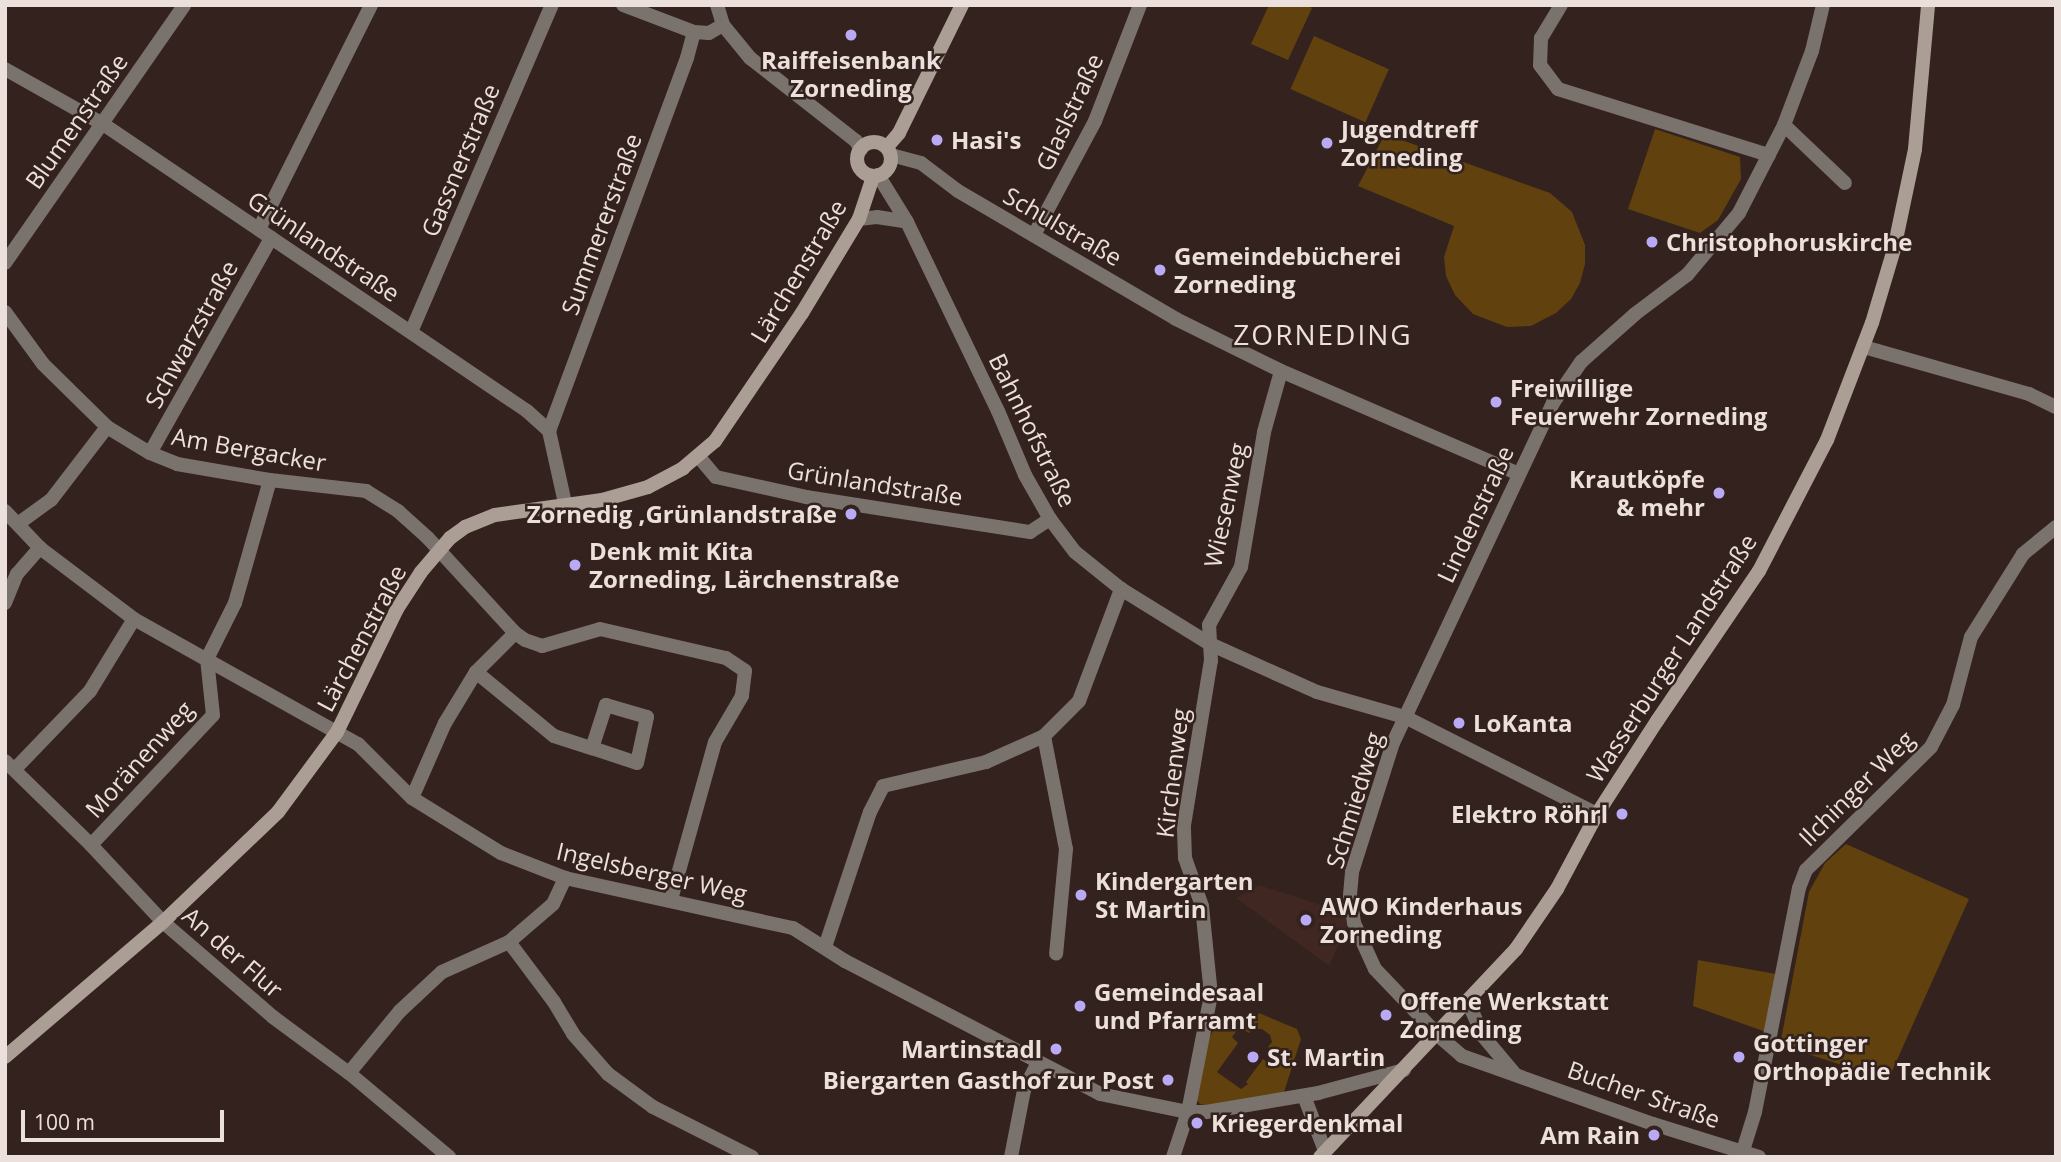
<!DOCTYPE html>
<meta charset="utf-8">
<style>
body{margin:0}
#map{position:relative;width:2061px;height:1162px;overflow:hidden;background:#33221d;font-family:"Open Sans",sans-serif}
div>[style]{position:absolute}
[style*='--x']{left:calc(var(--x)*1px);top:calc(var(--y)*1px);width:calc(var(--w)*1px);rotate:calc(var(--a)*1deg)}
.built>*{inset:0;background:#402721}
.green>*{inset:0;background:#61420e;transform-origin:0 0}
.street>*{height:14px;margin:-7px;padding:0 7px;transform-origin:7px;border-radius:7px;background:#7a726d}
.secondary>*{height:14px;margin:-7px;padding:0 7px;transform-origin:7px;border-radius:7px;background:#aa9e95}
.secondary>.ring{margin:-7px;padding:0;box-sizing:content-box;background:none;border:14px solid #aa9e95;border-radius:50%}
.dots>*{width:19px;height:19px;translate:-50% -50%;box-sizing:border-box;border:4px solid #33221d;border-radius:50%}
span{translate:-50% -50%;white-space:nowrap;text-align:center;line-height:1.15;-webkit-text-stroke:5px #33221d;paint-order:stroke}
.poi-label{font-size:24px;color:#ece0dc;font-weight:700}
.left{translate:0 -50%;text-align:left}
.right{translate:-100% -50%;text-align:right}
.street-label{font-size:24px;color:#ece0dc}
.quarter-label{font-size:28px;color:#ece0dc;letter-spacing:2px}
.frame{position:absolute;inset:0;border:7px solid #ece0dc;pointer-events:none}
.scale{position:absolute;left:21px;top:1110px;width:203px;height:32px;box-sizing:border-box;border:4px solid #ece0dc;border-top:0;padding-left:9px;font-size:21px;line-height:24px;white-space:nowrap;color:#ece0dc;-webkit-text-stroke:5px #33221d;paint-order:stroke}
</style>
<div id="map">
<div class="built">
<div style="clip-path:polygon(1259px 885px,1345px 913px,1347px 927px,1329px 966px,1236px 898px)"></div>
</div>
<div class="green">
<div style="clip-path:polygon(1269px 5px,1305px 5px,1312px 8px,1288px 60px,1251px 44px)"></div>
<div style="left:1314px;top:36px;width:82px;height:58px;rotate:24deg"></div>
<div style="clip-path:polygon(1655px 129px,1740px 157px,1741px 179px,1718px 220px,1700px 233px,1628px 209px)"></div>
<div style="clip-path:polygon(1385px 134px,1550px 193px,1572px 212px,1585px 245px,1585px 264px,1580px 283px,1571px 299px,1556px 313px,1531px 326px,1507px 327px,1473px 314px,1455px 295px,1446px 276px,1444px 257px,1454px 226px,1358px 186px)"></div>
<div style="clip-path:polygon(1846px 844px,1969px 899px,1888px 1080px,1780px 1045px,1809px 892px,1825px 863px)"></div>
<div style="clip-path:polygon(1698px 960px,1776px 974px,1766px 1032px,1693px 1006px)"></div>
<div style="clip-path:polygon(evenodd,1259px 1013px,1297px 1029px,1301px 1039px,1283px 1095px,1209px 1106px,1200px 1104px,1196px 1099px,1207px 1041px,1216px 1026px,1223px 1019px,1257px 1016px,1259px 1013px,1239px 1028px,1249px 1033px,1253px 1029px,1262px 1029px,1270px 1035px,1272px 1042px,1268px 1047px,1278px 1054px,1271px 1065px,1263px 1059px,1246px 1082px,1248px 1084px,1241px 1089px,1217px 1072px,1238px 1043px,1232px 1037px,1239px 1028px)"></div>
</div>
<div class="street">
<div style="--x:623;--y:5;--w:76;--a:20.8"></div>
<div style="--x:694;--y:32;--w:15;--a:4"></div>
<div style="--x:709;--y:33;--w:16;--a:-30"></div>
<div style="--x:717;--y:5;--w:21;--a:73"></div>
<div style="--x:723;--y:25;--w:43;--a:50.7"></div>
<div style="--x:750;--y:58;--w:135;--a:38.1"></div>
<div style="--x:856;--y:141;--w:10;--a:61"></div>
<div style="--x:1561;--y:5;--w:39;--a:121"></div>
<div style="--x:1541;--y:38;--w:27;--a:92"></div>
<div style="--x:1540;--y:65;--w:30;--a:53"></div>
<div style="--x:1558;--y:89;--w:221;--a:17.4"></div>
<div style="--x:5;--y:69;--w:112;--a:29.3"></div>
<div style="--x:103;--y:124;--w:512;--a:34.09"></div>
<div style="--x:527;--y:411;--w:30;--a:42"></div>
<div style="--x:549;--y:431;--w:74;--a:77.5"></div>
<div style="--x:1784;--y:125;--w:84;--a:43.6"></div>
<div style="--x:891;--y:155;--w:31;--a:15"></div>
<div style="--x:921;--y:163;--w:46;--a:37.1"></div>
<div style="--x:958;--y:191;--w:253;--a:30.4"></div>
<div style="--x:1176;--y:319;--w:117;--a:26.3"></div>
<div style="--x:1281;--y:371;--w:259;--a:23.4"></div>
<div style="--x:878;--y:175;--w:55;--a:58.3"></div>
<div style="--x:907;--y:222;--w:210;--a:64.3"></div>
<div style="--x:998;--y:411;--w:69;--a:67.1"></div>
<div style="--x:1025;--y:475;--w:51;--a:60.4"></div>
<div style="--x:1050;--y:519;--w:41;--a:52.9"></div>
<div style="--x:1075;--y:552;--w:59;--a:38.8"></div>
<div style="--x:1121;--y:589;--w:105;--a:31.7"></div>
<div style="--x:1210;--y:644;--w:117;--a:24.2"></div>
<div style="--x:1317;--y:692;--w:91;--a:15.9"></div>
<div style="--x:1405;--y:717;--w:215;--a:26.8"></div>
<div style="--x:859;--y:219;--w:18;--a:-6"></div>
<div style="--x:877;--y:217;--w:30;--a:9"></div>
<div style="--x:259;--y:229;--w:250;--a:-63.4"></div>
<div style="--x:1034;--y:235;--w:129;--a:-61.8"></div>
<div style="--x:1095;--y:121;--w:124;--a:-68.8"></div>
<div style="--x:5;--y:263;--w:314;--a:-55.2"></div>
<div style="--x:5;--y:312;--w:64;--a:53.8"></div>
<div style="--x:43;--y:364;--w:90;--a:44.5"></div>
<div style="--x:107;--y:427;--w:50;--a:31.2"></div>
<div style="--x:150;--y:453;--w:29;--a:22"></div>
<div style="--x:177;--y:464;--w:94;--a:9.8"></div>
<div style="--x:270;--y:480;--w:97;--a:6.5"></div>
<div style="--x:366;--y:491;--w:38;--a:32"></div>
<div style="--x:398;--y:511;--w:39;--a:42"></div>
<div style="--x:427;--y:537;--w:130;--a:47.5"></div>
<div style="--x:515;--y:633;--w:12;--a:35"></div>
<div style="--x:525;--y:640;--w:18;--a:19"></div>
<div style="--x:542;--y:646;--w:60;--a:-16.3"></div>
<div style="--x:600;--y:629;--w:129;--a:13"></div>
<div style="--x:726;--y:658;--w:23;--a:34"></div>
<div style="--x:745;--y:671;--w:25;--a:97"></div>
<div style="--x:742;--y:696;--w:53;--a:120.4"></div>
<div style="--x:715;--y:742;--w:164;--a:105.6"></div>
<div style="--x:411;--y:332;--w:356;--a:-66.7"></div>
<div style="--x:1864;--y:347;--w:172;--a:15.9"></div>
<div style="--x:2029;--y:394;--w:30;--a:26"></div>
<div style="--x:549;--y:431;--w:398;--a:-69.7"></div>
<div style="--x:687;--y:58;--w:27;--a:-75"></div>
<div style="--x:150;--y:453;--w:247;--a:-60.6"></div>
<div style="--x:699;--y:457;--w:26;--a:50"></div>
<div style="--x:716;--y:477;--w:92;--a:12.5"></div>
<div style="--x:806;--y:497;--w:227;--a:8.9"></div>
<div style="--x:1030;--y:532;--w:24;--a:-33"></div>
<div style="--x:5;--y:511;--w:51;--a:46.6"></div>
<div style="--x:40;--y:548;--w:118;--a:37.1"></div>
<div style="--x:134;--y:619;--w:257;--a:29.2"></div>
<div style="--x:358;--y:744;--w:76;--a:45"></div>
<div style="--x:412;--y:798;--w:105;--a:31.7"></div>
<div style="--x:501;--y:853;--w:69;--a:21.3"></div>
<div style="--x:565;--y:878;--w:233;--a:12.4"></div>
<div style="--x:793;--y:928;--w:62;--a:32.4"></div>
<div style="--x:845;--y:961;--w:288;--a:27.5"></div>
<div style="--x:1100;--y:1094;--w:90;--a:11.6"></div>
<div style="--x:1188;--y:1112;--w:18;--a:0"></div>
<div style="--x:1206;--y:1112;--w:114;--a:-9.6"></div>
<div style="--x:1318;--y:1093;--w:89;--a:-15"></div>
<div style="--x:19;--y:523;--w:39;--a:-36"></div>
<div style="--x:51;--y:500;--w:92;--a:-52.5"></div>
<div style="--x:5;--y:603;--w:31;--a:-68"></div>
<div style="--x:17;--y:574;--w:35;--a:-49"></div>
<div style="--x:476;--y:672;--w:101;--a:39.4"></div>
<div style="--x:554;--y:736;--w:40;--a:18"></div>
<div style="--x:592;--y:748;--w:47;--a:18.4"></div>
<div style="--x:637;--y:763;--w:47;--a:-77.7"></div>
<div style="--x:647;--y:717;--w:43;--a:-163.7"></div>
<div style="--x:606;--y:705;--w:45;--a:108"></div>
<div style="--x:1044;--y:736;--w:115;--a:79"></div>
<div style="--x:1066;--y:849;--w:105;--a:95.4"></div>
<div style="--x:5;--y:761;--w:120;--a:44.3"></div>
<div style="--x:91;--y:845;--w:105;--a:46.9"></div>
<div style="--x:163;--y:922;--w:145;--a:40.8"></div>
<div style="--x:273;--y:1017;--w:94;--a:36.4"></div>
<div style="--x:349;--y:1073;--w:131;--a:40"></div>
<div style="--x:15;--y:769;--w:108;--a:-46.1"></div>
<div style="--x:90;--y:691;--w:84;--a:-58.6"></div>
<div style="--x:412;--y:798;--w:82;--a:-66.3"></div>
<div style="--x:445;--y:723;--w:60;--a:-58.7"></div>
<div style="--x:476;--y:672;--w:55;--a:-45"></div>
<div style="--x:91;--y:845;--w:178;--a:-46.8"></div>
<div style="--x:213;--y:715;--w:56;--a:-96.1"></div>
<div style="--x:207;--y:659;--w:63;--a:-63.4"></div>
<div style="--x:235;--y:603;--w:128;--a:-74.1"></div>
<div style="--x:509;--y:942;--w:75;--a:53.1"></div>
<div style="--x:554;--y:1002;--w:37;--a:59"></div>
<div style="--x:573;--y:1034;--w:53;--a:48.8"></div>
<div style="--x:608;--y:1074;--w:56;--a:36.3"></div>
<div style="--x:653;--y:1107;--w:111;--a:26.8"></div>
<div style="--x:825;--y:947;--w:142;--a:-71.6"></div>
<div style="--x:870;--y:812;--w:29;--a:-63"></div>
<div style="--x:883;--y:786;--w:106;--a:-13.1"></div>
<div style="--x:986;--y:762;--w:64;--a:-24.1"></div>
<div style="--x:1044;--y:736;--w:49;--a:-45"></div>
<div style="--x:1079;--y:701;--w:120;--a:-69.4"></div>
<div style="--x:1468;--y:1002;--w:37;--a:66"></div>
<div style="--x:1483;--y:1036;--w:48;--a:50"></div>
<div style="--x:349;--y:1073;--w:80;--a:-50.6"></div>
<div style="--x:400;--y:1011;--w:57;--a:-42.9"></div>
<div style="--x:442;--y:972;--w:73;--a:-24.1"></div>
<div style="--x:509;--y:942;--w:58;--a:-40.8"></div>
<div style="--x:553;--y:904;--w:29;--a:-65"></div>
<div style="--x:1304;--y:1096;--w:59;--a:69.1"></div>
<div style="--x:1011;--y:1157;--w:68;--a:-79"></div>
<div style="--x:1024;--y:1090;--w:30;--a:-63"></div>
<div style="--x:1173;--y:1157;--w:47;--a:-71.6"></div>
<div style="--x:1188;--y:1112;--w:119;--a:-78.9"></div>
<div style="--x:1211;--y:995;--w:89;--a:-95.8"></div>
<div style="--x:1202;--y:906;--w:51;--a:-109.5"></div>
<div style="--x:1185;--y:858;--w:33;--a:-92"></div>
<div style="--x:1184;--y:825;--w:166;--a:-80.7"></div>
<div style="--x:1211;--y:661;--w:36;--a:-93"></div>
<div style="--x:1209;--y:625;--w:66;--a:-61.1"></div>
<div style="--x:1241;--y:567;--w:137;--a:-80.3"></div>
<div style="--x:1264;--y:432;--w:63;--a:-74.4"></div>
<div style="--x:1741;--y:1157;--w:47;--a:-72.7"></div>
<div style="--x:1755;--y:1112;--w:228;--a:-78.9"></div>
<div style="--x:1799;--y:888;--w:19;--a:-69"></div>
<div style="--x:1806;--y:870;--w:175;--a:-44.5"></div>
<div style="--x:1931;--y:747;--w:47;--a:-62.4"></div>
<div style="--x:1953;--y:705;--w:70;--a:-75.2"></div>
<div style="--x:1971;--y:637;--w:98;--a:-57.9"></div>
<div style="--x:2023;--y:554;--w:43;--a:-39.3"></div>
<div style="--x:1759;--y:1157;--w:111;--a:-162.7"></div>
<div style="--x:1653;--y:1124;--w:203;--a:-160.4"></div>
<div style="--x:1462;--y:1056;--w:33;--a:-139"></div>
<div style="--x:1437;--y:1034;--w:90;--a:-133.6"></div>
<div style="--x:1375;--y:969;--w:51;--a:-114.5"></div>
<div style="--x:1354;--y:923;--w:28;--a:-98"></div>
<div style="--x:1350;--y:895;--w:23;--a:-85"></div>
<div style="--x:1352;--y:872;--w:135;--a:-72.4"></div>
<div style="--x:1393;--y:743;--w:376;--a:-64.8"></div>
<div style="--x:1553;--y:403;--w:50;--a:-55.7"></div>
<div style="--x:1581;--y:362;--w:72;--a:-41.6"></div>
<div style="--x:1635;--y:314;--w:65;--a:-36.9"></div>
<div style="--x:1687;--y:275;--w:81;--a:-50"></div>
<div style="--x:1739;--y:213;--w:99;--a:-62.9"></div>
<div style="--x:1784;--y:125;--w:79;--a:-69.3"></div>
<div style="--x:1812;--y:51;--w:47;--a:-76.6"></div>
</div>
<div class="secondary">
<div class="ring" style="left:857px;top:142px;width:20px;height:20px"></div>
<div style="--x:887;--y:147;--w:18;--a:-49"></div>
<div style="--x:899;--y:133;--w:143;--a:-63.8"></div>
<div style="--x:5;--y:1057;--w:208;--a:-40.5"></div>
<div style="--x:163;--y:922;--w:159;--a:-43.7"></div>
<div style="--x:278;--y:812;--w:99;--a:-53.6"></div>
<div style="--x:337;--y:732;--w:137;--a:-64"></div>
<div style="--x:397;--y:609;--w:44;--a:-57"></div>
<div style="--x:421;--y:572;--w:45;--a:-49.5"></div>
<div style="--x:450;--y:538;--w:19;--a:-36"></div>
<div style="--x:465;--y:527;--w:32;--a:-22"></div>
<div style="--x:495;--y:515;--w:108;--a:-8"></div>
<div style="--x:602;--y:500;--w:48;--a:-15.8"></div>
<div style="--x:648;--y:487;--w:40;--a:-28"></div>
<div style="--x:683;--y:468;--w:42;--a:-40.2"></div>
<div style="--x:715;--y:441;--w:155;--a:-55.8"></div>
<div style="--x:802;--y:313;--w:110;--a:-58.8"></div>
<div style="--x:859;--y:219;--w:44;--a:-71.6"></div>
<div style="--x:1320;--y:1157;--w:286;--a:-46.7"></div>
<div style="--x:1516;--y:949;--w:73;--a:-55.7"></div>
<div style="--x:1557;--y:889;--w:85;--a:-61.9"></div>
<div style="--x:1597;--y:814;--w:111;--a:-57.2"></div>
<div style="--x:1657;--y:721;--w:181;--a:-55.8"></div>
<div style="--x:1759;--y:571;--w:148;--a:-62.6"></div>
<div style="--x:1827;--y:440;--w:125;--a:-69"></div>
<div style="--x:1872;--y:323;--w:77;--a:-73.4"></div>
<div style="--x:1894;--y:249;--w:102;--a:-78.1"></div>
<div style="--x:1915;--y:149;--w:145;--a:-84.8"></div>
</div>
<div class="dots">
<div style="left:851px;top:35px;background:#baaaf6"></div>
<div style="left:937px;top:140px;background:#baaaf6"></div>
<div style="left:1327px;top:143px;background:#baaaf6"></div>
<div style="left:1652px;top:242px;background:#baaaf6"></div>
<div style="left:1160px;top:270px;background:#baaaf6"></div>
<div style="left:1496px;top:402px;background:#baaaf6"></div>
<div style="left:1719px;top:493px;background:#baaaf6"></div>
<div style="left:851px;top:514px;background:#baaaf6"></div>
<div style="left:575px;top:565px;background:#baaaf6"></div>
<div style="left:1459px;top:723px;background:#baaaf6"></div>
<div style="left:1622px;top:814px;background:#baaaf6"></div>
<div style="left:1081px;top:895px;background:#baaaf6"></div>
<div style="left:1306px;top:920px;background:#baaaf6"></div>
<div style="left:1080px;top:1006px;background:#baaaf6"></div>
<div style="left:1386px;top:1015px;background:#baaaf6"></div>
<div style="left:1056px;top:1049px;background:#baaaf6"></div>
<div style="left:1253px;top:1057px;background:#baaaf6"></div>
<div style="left:1739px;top:1057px;background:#baaaf6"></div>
<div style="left:1168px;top:1080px;background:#baaaf6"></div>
<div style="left:1197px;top:1123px;background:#baaaf6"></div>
<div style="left:1654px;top:1135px;background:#baaaf6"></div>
</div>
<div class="poi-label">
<span style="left:851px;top:74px">Raiffeisenbank<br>Zorneding</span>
<span class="left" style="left:1341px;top:143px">Jugendtreff<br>Zorneding</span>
<span class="left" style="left:951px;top:140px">Hasi's</span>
<span class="left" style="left:1666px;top:242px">Christophoruskirche</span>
<span class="left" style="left:1174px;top:270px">Gemeindebücherei<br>Zorneding</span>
<span class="left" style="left:1510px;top:402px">Freiwillige<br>Feuerwehr Zorneding</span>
<span class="right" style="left:1705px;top:493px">Krautköpfe<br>&amp; mehr</span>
<span class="right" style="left:837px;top:514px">Zornedig ,Grünlandstraße</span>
<span class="left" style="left:589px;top:565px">Denk mit Kita<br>Zorneding, Lärchenstraße</span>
<span class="left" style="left:1473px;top:723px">LoKanta</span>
<span class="right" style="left:1608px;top:814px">Elektro Röhrl</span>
<span class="left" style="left:1095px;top:895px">Kindergarten<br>St Martin</span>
<span class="left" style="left:1320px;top:920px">AWO Kinderhaus<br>Zorneding</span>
<span class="left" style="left:1094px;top:1006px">Gemeindesaal<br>und Pfarramt</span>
<span class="left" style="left:1400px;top:1015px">Offene Werkstatt<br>Zorneding</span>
<span class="left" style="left:1753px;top:1057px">Gottinger<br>Orthopädie Technik</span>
<span class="right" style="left:1042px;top:1049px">Martinstadl</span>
<span class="left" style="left:1267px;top:1057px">St. Martin</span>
<span class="right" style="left:1154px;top:1080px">Biergarten Gasthof zur Post</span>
<span class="left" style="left:1211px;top:1123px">Kriegerdenkmal</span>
<span class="right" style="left:1640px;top:1135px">Am Rain</span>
</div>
<div class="street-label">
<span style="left:1069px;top:112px;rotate:-65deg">Glaslstraße</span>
<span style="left:76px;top:121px;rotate:-55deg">Blumenstraße</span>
<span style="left:460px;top:160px;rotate:-67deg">Gassnerstraße</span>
<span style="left:601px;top:224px;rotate:-70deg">Summererstraße</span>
<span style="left:1063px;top:226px;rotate:30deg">Schulstraße</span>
<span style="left:324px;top:246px;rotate:34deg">Grünlandstraße</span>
<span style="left:798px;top:271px;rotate:-59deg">Lärchenstraße</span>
<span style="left:191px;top:334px;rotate:-61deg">Schwarzstraße</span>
<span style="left:1033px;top:430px;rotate:64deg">Bahnhofstraße</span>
<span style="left:249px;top:449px;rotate:10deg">Am Bergacker</span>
<span style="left:875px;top:483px;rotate:9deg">Grünlandstraße</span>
<span style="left:1225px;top:505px;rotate:-78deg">Wiesenweg</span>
<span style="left:1475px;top:514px;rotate:-65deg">Lindenstraße</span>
<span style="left:361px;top:638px;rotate:-62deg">Lärchenstraße</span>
<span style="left:1671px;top:658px;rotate:-57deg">Wasserburger Landstraße</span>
<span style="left:139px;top:759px;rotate:-48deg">Moränenweg</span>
<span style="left:1172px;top:773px;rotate:-83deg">Kirchenweg</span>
<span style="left:1856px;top:788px;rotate:-45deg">Ilchinger Weg</span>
<span style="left:1354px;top:800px;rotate:-73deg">Schmiedweg</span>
<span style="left:652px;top:872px;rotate:13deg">Ingelsberger Weg</span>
<span style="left:233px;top:952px;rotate:41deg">An der Flur</span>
<span style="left:1644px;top:1094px;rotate:19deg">Bucher Straße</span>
</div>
<div class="quarter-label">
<span style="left:1323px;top:334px">ZORNEDING</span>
</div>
<div class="frame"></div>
<div class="scale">100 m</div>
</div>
